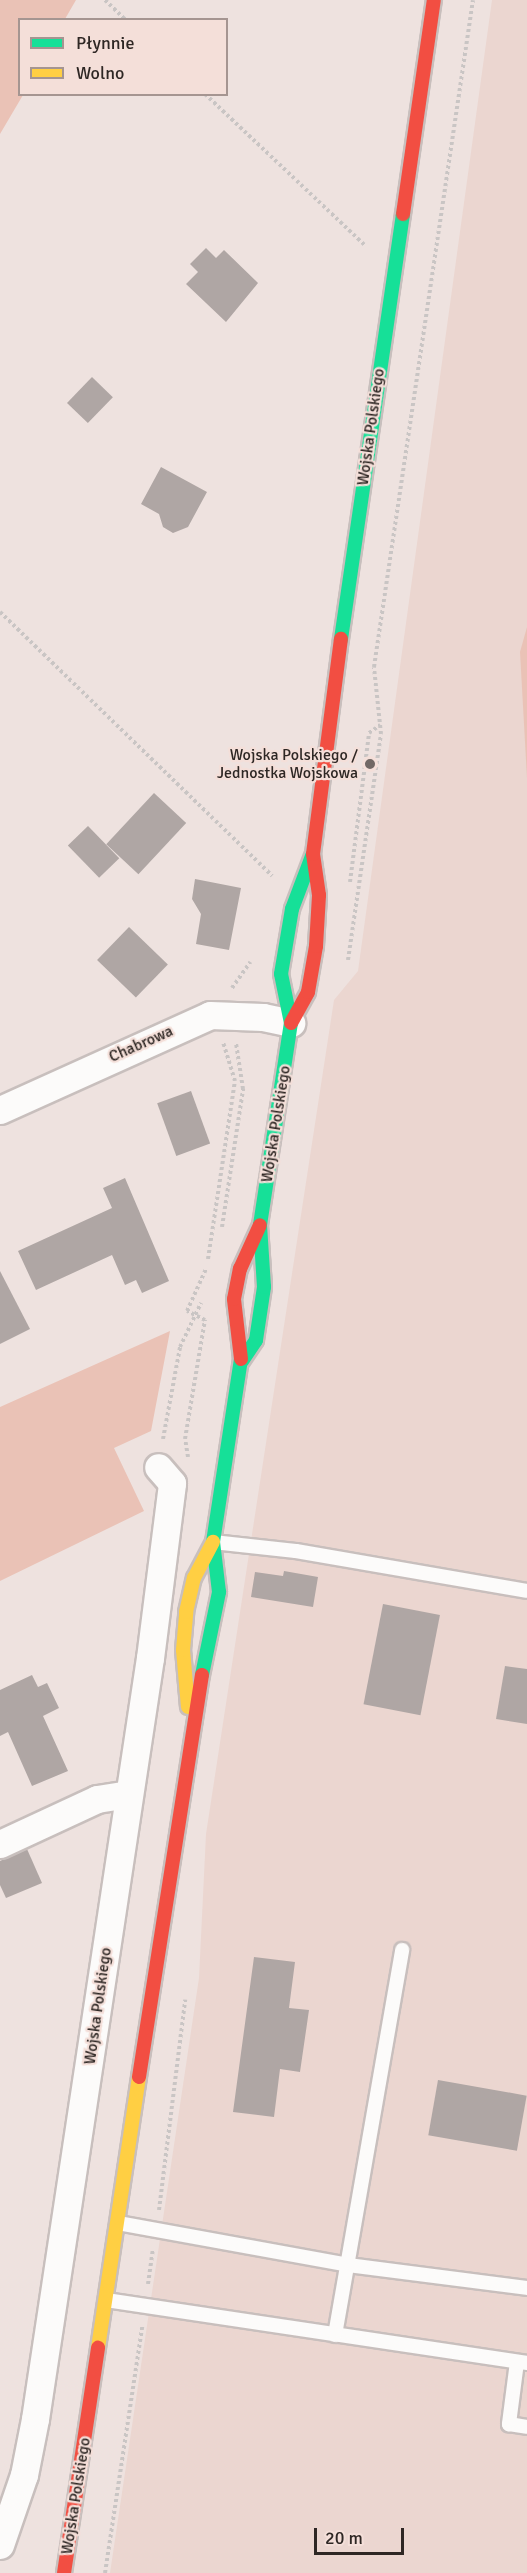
<!DOCTYPE html>
<meta charset="utf-8">
<style>
body{margin:0}
#map{position:relative;width:527px;height:2573px;overflow:hidden;background:#eee2df;font-family:Signika,sans-serif}
div>[style]{position:absolute}
[style*='--x']{left:calc(var(--x)*1px);top:calc(var(--y)*1px);width:calc(var(--w)*1px);rotate:calc(var(--a)*1deg)}
.built>*{inset:0;background:#ebd6d0}
.green>*{inset:0;background:#eac2b6}
.building>*{inset:0;background:#afa6a4;transform-origin:0 0}
.path>*{height:4px;margin-top:-2px;transform-origin:0;background:repeating-linear-gradient(90deg,#c9c5c4 0 3px,transparent 0 6px)}
.roads{filter:drop-shadow(2px 0 #c8bfbd) drop-shadow(-2px 0 #c8bfbd) drop-shadow(0 2px #c8bfbd) drop-shadow(0 -2px #c8bfbd)}
.lane>*{height:14px;margin:-7px;padding:0 7px;transform-origin:7px;border-radius:7px;background:#fcfbfa}
.street>*{height:27px;margin:-13.5px;padding:0 13.5px;transform-origin:13.5px;border-radius:13.5px;background:#fcfbfa}
.fast>*{height:14px;margin:-7px;padding:0 7px;transform-origin:7px;border-radius:7px;background:#16e098}
.slow>*{height:14px;margin:-7px;padding:0 7px;transform-origin:7px;border-radius:7px;background:#ffcf43}
.jam>*{height:14px;margin:-7px;padding:0 7px;transform-origin:7px;border-radius:7px;background:#f24e42}
.dots>*{width:16px;height:16px;translate:-50% -50%;box-sizing:border-box;border:3px solid #f4dfd9;border-radius:50%}
span{translate:-50% -50%;white-space:nowrap;text-align:center;line-height:1.15;-webkit-text-stroke:4.5px #f4dfd9;paint-order:stroke}
.street-label{font-size:16px;color:#2e2724}
.poi-label{font-size:16px;color:#2e2724}
.right{translate:-100% -50%;text-align:right}
.legend{position:absolute;left:18px;top:18px;width:210px;height:78px;box-sizing:border-box;background:#f4dfd9;border:2px solid #a59591;margin:0;padding:8px 10px;list-style:none;font-size:18px;color:#2e2724}
.legend li{display:flex;align-items:center;gap:12px;height:30px}
.legend b{width:30px;border:2px solid #a59591}
.scale{position:absolute;left:314px;top:2528px;width:90px;height:27px;box-sizing:border-box;border:3px solid #2e2724;border-top:0;padding-left:8px;font-size:18px;line-height:21px;white-space:nowrap;color:#2e2724;-webkit-text-stroke:4px #f4dfd9;paint-order:stroke}
</style>
<div id="map">
<div class="built">
<div style="clip-path:polygon(492px 0,527px 0,527px 2573px,110px 2573px,199px 1978px,206px 1834px,334px 1000px,358px 971px)"></div>
</div>
<div class="green">
<div style="clip-path:polygon(0 0,76px 0,65px 19px,20px 20px,20px 94px,23px 95px,0 134px)"></div>
<div style="clip-path:polygon(527px 627px,527px 778px,520px 652px)"></div>
<div style="clip-path:polygon(170px 1331px,151px 1431px,114px 1448px,144px 1511px,0 1581px,0 1407px)"></div>
</div>
<div class="building">
<div style="clip-path:polygon(206px 248px,216px 258px,224px 250px,258px 283px,226px 322px,186px 284px,198px 272px,190px 264px)"></div>
<div style="left:92px;top:377px;width:29px;height:36px;rotate:44deg"></div>
<div style="clip-path:polygon(161px 467px,207px 492px,188px 527px,173px 533px,163px 527px,159px 514px,141px 504px)"></div>
<div style="left:154px;top:793px;width:44px;height:70px;rotate:43deg"></div>
<div style="left:88px;top:826px;width:45px;height:28px;rotate:46deg"></div>
<div style="clip-path:polygon(195px 879px,241px 888px,229px 950px,196px 944px,201px 914px,192px 899px)"></div>
<div style="left:129px;top:927px;width:54px;height:46px;rotate:44deg"></div>
<div style="left:191px;top:1091px;width:56px;height:36px;rotate:70deg"></div>
<div style="clip-path:polygon(125px 1178px,169px 1281px,142px 1293px,136px 1280px,125px 1285px,112px 1255px,36px 1290px,18px 1251px,112px 1208px,103px 1188px)"></div>
<div style="clip-path:polygon(0 1271px,30px 1329px,0 1344px)"></div>
<div style="clip-path:polygon(284px 1571px,318px 1577px,313px 1607px,251px 1597px,255px 1572px,283px 1576px)"></div>
<div style="left:383px;top:1604px;width:58px;height:102px;rotate:11deg"></div>
<div style="clip-path:polygon(505px 1666px,527px 1669px,527px 1724px,496px 1719px)"></div>
<div style="clip-path:polygon(32px 1675px,38px 1687px,47px 1683px,59px 1708px,43px 1716px,68px 1771px,32px 1786px,8px 1732px,0 1736px,0 1690px)"></div>
<div style="clip-path:polygon(27px 1849px,42px 1883px,6px 1898px,0 1885px,0 1861px)"></div>
<div style="clip-path:polygon(254px 1957px,295px 1962px,289px 2008px,309px 2010px,300px 2072px,280px 2069px,274px 2117px,233px 2112px)"></div>
<div style="left:438px;top:2080px;width:90px;height:56px;rotate:10deg"></div>
</div>
<div class="path">
<div style="--x:105;--y:0;--w:29;--a:44"></div>
<div style="--x:205;--y:94;--w:221;--a:43.4"></div>
<div style="--x:0;--y:612;--w:379;--a:44.1"></div>
<div style="--x:350;--y:882;--w:150;--a:-82.7"></div>
<div style="--x:369;--y:733;--w:14;--a:-36"></div>
<div style="--x:348;--y:960;--w:228;--a:-81.7"></div>
<div style="--x:381;--y:734;--w:67;--a:-96"></div>
<div style="--x:374;--y:667;--w:674;--a:-81.56"></div>
<div style="--x:232;--y:988;--w:32;--a:-55"></div>
<div style="--x:222;--y:1227;--w:140;--a:-81.3"></div>
<div style="--x:243;--y:1089;--w:47;--a:-98.7"></div>
<div style="--x:208;--y:1259;--w:180;--a:-81.4"></div>
<div style="--x:235;--y:1081;--w:41;--a:-107.1"></div>
<div style="--x:163;--y:1439;--w:94;--a:-79.5"></div>
<div style="--x:180;--y:1347;--w:49;--a:-64.5"></div>
<div style="--x:188;--y:1457;--w:18;--a:-99"></div>
<div style="--x:185;--y:1439;--w:121;--a:-80.5"></div>
<div style="--x:205;--y:1320;--w:20;--a:-153"></div>
<div style="--x:187;--y:1311;--w:46;--a:-65.7"></div>
<div style="--x:159;--y:2210;--w:212;--a:-82.9"></div>
<div style="--x:148;--y:2284;--w:34;--a:-82"></div>
<div style="--x:105;--y:2573;--w:249;--a:-81.4"></div>
</div>
<div class="roads">
<div class="lane">
<div style="--x:213;--y:1542;--w:83;--a:6.2"></div>
<div style="--x:296;--y:1551;--w:234;--a:9.8"></div>
<div style="--x:118;--y:2223;--w:234;--a:10.3"></div>
<div style="--x:348;--y:2265;--w:180;--a:7.3"></div>
<div style="--x:106;--y:2300;--w:426;--a:8.5"></div>
<div style="--x:335;--y:2335;--w:391;--a:-80.1"></div>
<div style="--x:517;--y:2362;--w:63;--a:97.4"></div>
<div style="--x:509;--y:2424;--w:18;--a:9"></div>
</div>
<div class="street">
<div style="--x:0;--y:1110;--w:230;--a:-24.3"></div>
<div style="--x:210;--y:1015;--w:53;--a:2.2"></div>
<div style="--x:263;--y:1017;--w:29;--a:12"></div>
<div style="--x:0;--y:1844;--w:107;--a:-24.9"></div>
<div style="--x:97;--y:1799;--w:32;--a:-9"></div>
<div style="--x:0;--y:2545;--w:74;--a:-71.1"></div>
<div style="--x:24;--y:2475;--w:57;--a:-78.9"></div>
<div style="--x:35;--y:2419;--w:770;--a:-81.41"></div>
<div style="--x:150;--y:1658;--w:176;--a:-82.8"></div>
<div style="--x:172;--y:1483;--w:21;--a:-131"></div>
</div>
<div class="fast">
<div style="--x:341;--y:639;--w:429;--a:-81.7"></div>
<div style="--x:242;--y:1361;--w:25;--a:-56"></div>
<div style="--x:256;--y:1340;--w:54;--a:-81.4"></div>
<div style="--x:264;--y:1287;--w:62;--a:-93.7"></div>
<div style="--x:260;--y:1225;--w:204;--a:-81.3"></div>
<div style="--x:291;--y:1023;--w:50;--a:-101.5"></div>
<div style="--x:281;--y:974;--w:66;--a:-80.4"></div>
<div style="--x:292;--y:909;--w:57;--a:-69.3"></div>
<div style="--x:202;--y:1675;--w:85;--a:-78.4"></div>
<div style="--x:219;--y:1592;--w:50;--a:-96.8"></div>
<div style="--x:213;--y:1542;--w:185;--a:-81.3"></div>
</div>
<div class="slow">
<div style="--x:188;--y:1707;--w:57;--a:-95"></div>
<div style="--x:183;--y:1650;--w:38;--a:-85"></div>
<div style="--x:186;--y:1612;--w:35;--a:-77"></div>
<div style="--x:194;--y:1578;--w:41;--a:-62.2"></div>
<div style="--x:98;--y:2348;--w:274;--a:-81.4"></div>
</div>
<div class="jam">
<div style="--x:403;--y:214;--w:216;--a:-81.8"></div>
<div style="--x:291;--y:1023;--w:35;--a:-61"></div>
<div style="--x:308;--y:992;--w:47;--a:-80.1"></div>
<div style="--x:316;--y:946;--w:51;--a:-86.6"></div>
<div style="--x:319;--y:895;--w:41;--a:-98.3"></div>
<div style="--x:313;--y:854;--w:217;--a:-82.6"></div>
<div style="--x:241;--y:1359;--w:60;--a:-96.7"></div>
<div style="--x:234;--y:1299;--w:31;--a:-79"></div>
<div style="--x:240;--y:1269;--w:48;--a:-65.6"></div>
<div style="--x:139;--y:2077;--w:407;--a:-81.1"></div>
<div style="--x:64;--y:2573;--w:228;--a:-81.4"></div>
</div>
</div>
<div class="dots">
<div style="left:370px;top:764px;background:#716865"></div>
</div>
<div class="street-label">
<span style="left:371px;top:427px;rotate:-82deg">Wojska Polskiego</span>
<span style="left:141px;top:1044px;rotate:-24deg">Chabrowa</span>
<span style="left:276px;top:1124px;rotate:-81deg">Wojska Polskiego</span>
<span style="left:98px;top:2006px;rotate:-82deg">Wojska Polskiego</span>
<span style="left:76px;top:2496px;rotate:-81deg">Wojska Polskiego</span>
</div>
<div class="poi-label">
<span class="right" style="left:358px;top:764px">Wojska Polskiego /<br>Jednostka Wojskowa</span>
</div>
<ul class="legend">
<li><b style="height:8px;background:#16e098"></b>Płynnie</li>
<li><b style="height:8px;background:#ffcf43"></b>Wolno</li>
</ul>
<div class="scale">20 m</div>
</div>
